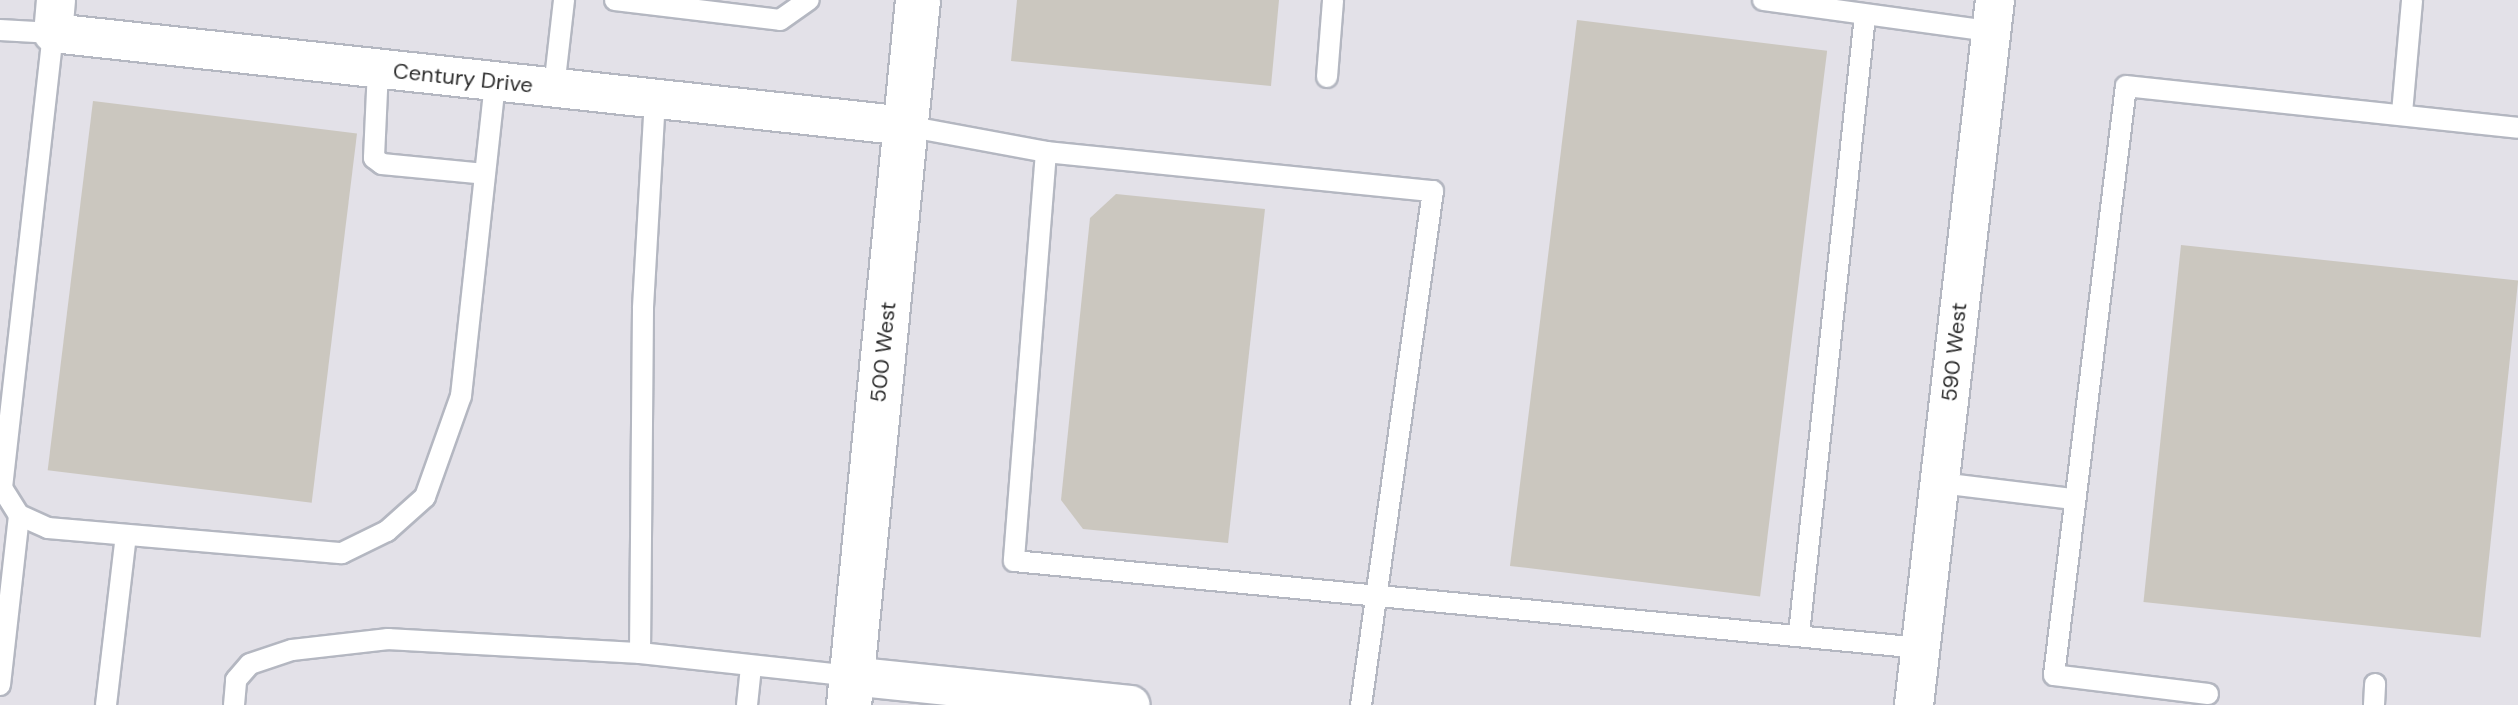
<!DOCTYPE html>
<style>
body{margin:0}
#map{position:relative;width:2518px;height:705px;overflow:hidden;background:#efe9e1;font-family:"DM Sans",sans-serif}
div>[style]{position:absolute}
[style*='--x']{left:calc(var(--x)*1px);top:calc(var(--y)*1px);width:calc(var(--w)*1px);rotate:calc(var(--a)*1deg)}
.industrial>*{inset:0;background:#e3e1e8;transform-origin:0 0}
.building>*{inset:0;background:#cbc7bf;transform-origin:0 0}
.roads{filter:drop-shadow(2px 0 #b4b7c1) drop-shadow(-2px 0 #b4b7c1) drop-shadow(0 2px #b4b7c1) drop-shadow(0 -2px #b4b7c1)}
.service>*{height:20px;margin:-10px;padding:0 10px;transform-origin:10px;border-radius:10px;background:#fff}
.minor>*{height:38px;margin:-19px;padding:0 19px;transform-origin:19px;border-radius:19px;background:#fff}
.secondary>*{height:44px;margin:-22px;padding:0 22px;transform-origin:22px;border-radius:22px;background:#fff}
span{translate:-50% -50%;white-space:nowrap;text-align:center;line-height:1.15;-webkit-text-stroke:7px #fff;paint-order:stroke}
.street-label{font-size:22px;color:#2e2e2e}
</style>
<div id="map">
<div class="industrial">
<div style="left:0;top:0;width:2518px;height:705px"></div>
</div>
<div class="building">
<div style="clip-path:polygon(1017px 0,1279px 0,1271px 86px,1011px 61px)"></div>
<div style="left:1577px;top:20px;width:252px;height:550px;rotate:7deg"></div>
<div style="left:93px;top:101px;width:266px;height:372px;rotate:7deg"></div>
<div style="clip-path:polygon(1116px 194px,1265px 209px,1228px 543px,1083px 529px,1061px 500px,1090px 218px)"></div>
<div style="left:2181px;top:245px;width:339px;height:359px;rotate:6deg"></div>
</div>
<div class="roads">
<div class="service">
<div style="--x:615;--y:0;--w:166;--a:6.9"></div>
<div style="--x:780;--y:20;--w:35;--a:-35"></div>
<div style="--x:1763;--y:0;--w:228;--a:7.8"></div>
<div style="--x:0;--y:30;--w:53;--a:3.2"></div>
<div style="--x:53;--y:33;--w:458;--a:96.4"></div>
<div style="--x:2;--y:488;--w:32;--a:58"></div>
<div style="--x:19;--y:515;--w:32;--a:24"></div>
<div style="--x:48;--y:528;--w:295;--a:4.9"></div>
<div style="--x:342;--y:553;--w:50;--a:-26.1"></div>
<div style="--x:387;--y:531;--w:51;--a:-41.8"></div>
<div style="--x:425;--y:497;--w:107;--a:-70.4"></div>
<div style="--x:461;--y:396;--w:316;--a:-83.8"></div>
<div style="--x:378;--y:69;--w:89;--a:92.6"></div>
<div style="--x:374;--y:158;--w:10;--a:37"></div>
<div style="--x:382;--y:164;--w:103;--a:5.5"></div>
<div style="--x:1327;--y:77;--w:77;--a:-85.5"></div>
<div style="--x:554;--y:88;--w:89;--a:-83.5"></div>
<div style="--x:655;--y:99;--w:210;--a:93.3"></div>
<div style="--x:643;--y:309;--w:344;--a:90.5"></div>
<div style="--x:640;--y:653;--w:212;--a:6.2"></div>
<div style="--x:2402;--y:113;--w:113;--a:-84.9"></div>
<div style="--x:906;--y:126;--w:142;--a:10.5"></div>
<div style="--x:1046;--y:152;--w:410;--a:94.5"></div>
<div style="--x:1014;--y:561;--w:911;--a:5.48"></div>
<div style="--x:1046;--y:152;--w:389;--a:5.8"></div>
<div style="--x:1433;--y:191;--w:519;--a:97.97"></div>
<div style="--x:1940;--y:483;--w:133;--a:6.9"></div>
<div style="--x:1799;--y:634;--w:623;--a:-83.91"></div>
<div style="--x:0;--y:685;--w:171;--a:-83.6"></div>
<div style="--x:2208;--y:694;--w:155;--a:-173"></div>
<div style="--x:2054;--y:675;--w:593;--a:-83.03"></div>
<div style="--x:2126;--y:86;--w:394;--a:6.1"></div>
<div style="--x:106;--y:705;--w:171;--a:-83.3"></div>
<div style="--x:234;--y:705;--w:25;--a:-85"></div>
<div style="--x:236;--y:680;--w:21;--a:-49"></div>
<div style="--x:250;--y:664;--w:44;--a:-18.4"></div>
<div style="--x:292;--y:650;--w:97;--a:-6.5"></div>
<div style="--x:388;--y:639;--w:252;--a:3.2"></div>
<div style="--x:747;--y:705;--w:39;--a:-84"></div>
<div style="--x:2374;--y:705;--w:21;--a:-87"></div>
</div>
<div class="minor">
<div style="--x:56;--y:0;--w:33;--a:95"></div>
<div style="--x:53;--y:33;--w:858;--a:6.22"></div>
<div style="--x:851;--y:676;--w:281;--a:5.9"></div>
<div style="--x:1914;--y:705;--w:710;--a:-83.45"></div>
</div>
<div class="secondary">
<div style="--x:849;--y:705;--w:708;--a:-84.41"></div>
</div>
</div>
<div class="street-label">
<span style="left:463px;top:78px;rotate:6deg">Century Drive</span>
<span style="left:883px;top:352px;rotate:-84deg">500 West</span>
<span style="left:1954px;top:352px;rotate:-84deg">590 West</span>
</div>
</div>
